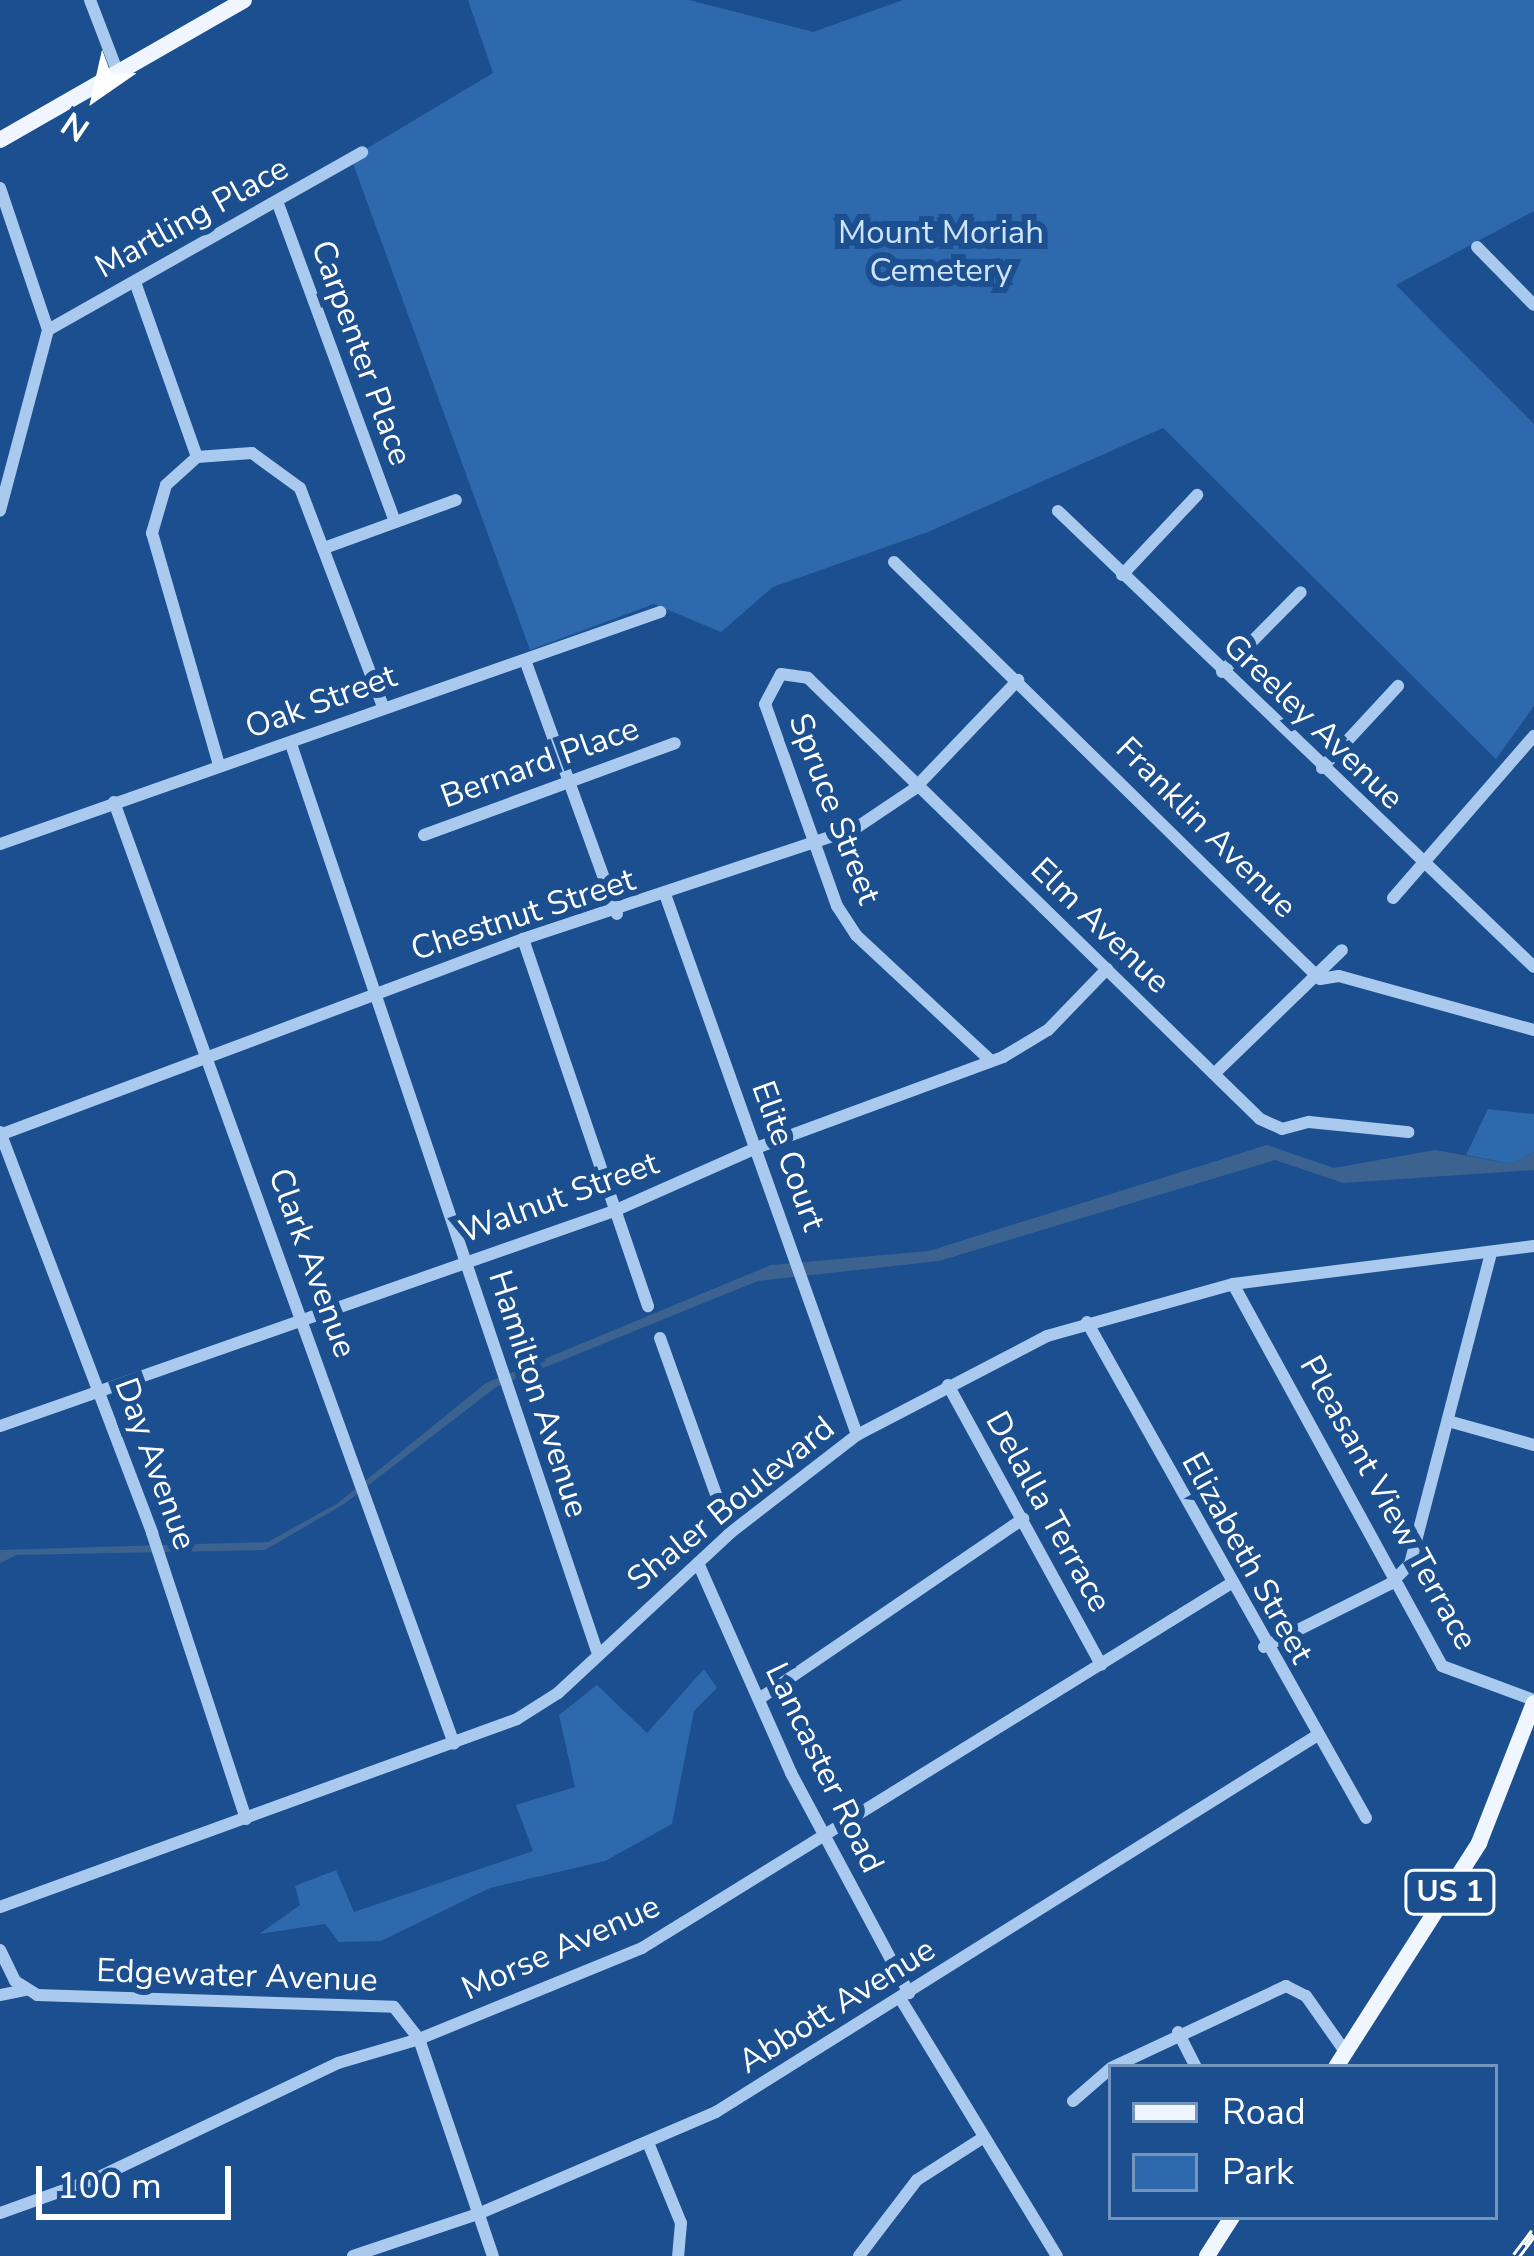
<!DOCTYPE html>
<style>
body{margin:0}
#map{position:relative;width:1534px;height:2256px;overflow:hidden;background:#1b4f8f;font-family:"Nunito Sans",sans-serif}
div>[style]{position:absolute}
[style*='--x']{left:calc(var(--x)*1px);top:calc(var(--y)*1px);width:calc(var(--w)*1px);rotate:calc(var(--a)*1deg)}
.green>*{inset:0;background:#2e69ad}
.water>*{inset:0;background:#3c6290}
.minor>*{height:12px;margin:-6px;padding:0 6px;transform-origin:6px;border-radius:6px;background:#a9c9ee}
.major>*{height:16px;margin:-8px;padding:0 8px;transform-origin:8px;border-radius:8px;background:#f0f6ff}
.rail>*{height:9px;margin-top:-4.5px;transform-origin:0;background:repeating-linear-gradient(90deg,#1b4f8f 0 14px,#fff 0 28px);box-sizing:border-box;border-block:3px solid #fff}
span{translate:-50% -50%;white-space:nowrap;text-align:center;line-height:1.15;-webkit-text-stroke:12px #1b4f8f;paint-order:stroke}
.shield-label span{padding:3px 9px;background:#1b4f8f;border:3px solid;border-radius:9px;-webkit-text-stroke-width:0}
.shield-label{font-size:30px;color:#fff;font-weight:700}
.street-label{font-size:33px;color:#fff}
.park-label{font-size:33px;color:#cfe3fa}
.legend{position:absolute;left:1108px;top:2064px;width:390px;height:156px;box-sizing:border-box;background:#1b4f8f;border:3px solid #7695bc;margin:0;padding:15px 21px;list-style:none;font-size:36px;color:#fff}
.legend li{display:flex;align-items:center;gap:24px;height:60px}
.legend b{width:60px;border:3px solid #7695bc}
.north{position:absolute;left:36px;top:36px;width:120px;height:120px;-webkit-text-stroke:9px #1b4f8f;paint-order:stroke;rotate:214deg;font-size:33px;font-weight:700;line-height:48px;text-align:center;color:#fff}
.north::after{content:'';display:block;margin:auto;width:42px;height:54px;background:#fff;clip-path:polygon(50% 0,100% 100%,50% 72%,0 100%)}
.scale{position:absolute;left:36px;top:2166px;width:195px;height:54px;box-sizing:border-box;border:6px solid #fff;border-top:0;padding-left:15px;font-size:36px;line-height:42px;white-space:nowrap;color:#fff;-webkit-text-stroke:9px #1b4f8f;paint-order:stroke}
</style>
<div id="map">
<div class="green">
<div style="clip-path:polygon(468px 0,689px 0,813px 32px,903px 0,1534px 0,1534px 211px,1396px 285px,1534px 424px,1534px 706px,1496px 759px,1163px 428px,928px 532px,773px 587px,721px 632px,654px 604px,530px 650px,351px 158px,493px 73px)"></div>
<div style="clip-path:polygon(1488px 1109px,1534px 1114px,1534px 1152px,1512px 1164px,1466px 1155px)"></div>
<div style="clip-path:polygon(704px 1669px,717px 1688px,694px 1711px,672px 1824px,605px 1861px,490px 1888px,381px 1941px,339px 1942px,325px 1924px,259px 1934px,300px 1905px,295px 1886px,336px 1870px,354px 1912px,533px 1851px,516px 1805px,575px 1787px,559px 1715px,597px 1685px,647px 1733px)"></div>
</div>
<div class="water">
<div style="clip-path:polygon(1267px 1145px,1334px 1168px,1435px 1150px,1512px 1164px,1534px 1152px,1534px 1170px,1343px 1183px,1275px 1160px,939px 1261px,758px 1281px,496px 1387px,344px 1504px,265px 1550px,17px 1555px,0 1563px,0 1550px,268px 1542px,338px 1503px,486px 1383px,771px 1265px,929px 1251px)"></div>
</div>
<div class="minor">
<div style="--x:90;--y:0;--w:78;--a:69"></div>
<div style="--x:0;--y:188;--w:150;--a:71.3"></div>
<div style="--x:48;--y:330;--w:187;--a:104.9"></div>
<div style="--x:277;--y:201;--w:342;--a:69.8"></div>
<div style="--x:1477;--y:247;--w:81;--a:45.5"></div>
<div style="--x:135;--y:282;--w:186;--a:70.5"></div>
<div style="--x:48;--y:330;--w:361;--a:-29.5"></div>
<div style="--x:1058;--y:511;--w:659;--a:43.77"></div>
<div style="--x:327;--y:547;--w:137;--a:-20"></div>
<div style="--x:894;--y:562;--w:596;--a:44.39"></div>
<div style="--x:1320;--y:979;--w:19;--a:-9"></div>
<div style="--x:1339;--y:976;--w:202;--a:15.5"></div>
<div style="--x:1122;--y:575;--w:110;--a:-46.8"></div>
<div style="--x:525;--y:660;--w:270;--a:70.1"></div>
<div style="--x:1222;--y:672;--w:112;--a:-45.4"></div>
<div style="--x:291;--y:744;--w:957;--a:71.36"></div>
<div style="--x:219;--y:765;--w:241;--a:-106.1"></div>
<div style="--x:152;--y:533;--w:50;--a:-73.7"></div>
<div style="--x:166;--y:485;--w:42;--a:-42.1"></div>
<div style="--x:197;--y:457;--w:55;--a:-4.2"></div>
<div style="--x:252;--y:453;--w:59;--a:36.1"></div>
<div style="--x:300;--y:488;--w:234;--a:69.2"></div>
<div style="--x:1322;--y:768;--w:112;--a:-47.2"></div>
<div style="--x:114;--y:802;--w:1001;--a:70.15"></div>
<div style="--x:424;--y:835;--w:267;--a:-20.1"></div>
<div style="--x:0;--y:844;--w:700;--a:-19.37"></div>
<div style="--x:666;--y:897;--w:571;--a:70.45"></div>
<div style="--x:1393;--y:898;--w:215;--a:-49"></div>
<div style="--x:523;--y:939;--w:388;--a:71.2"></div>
<div style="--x:991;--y:1061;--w:185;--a:-137"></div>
<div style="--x:856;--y:935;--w:35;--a:-123"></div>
<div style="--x:837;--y:906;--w:214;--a:-109.6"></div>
<div style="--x:765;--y:704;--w:34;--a:-62"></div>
<div style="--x:781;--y:674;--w:27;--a:8"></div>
<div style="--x:808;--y:678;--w:631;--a:44.29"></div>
<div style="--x:1260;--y:1119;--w:24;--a:24"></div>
<div style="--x:1282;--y:1129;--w:28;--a:-15"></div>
<div style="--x:1309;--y:1122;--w:100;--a:5.8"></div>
<div style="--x:1214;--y:1074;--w:178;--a:-44.1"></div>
<div style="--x:0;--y:1132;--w:429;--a:69.2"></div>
<div style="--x:152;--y:1533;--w:301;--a:71.8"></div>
<div style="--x:0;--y:1135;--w:559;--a:-20.54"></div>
<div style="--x:523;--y:939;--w:351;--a:-18.4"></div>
<div style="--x:856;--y:828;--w:70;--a:-33.9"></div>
<div style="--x:914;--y:789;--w:151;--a:-46.3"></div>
<div style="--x:1233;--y:1284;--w:435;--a:61.3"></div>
<div style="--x:1442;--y:1666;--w:98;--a:20.3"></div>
<div style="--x:1087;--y:1322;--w:569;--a:60.64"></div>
<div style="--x:660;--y:1338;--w:207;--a:70.3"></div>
<div style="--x:948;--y:1385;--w:319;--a:61.3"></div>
<div style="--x:1448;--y:1421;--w:89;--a:15.6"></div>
<div style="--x:0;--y:1426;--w:651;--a:-19.3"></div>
<div style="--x:614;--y:1211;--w:155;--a:-23.9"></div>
<div style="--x:756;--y:1148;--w:263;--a:-20.2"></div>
<div style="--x:1003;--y:1057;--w:52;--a:-31"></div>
<div style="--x:1048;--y:1030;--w:85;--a:-46"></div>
<div style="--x:698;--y:1563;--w:230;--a:66.1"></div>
<div style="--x:791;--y:1773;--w:250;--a:61.8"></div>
<div style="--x:1264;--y:1647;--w:141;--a:-26.6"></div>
<div style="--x:1390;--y:1584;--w:28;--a:-45"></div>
<div style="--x:1410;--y:1564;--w:321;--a:-75.4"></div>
<div style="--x:759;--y:1699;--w:320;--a:-34.3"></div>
<div style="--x:0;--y:1907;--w:550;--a:-19.98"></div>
<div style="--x:517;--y:1719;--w:49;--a:-32.4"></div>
<div style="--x:558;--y:1693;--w:235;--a:-42.9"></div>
<div style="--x:730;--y:1533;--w:160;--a:-37.7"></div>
<div style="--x:857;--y:1435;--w:214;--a:-27.5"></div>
<div style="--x:1047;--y:1336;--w:193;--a:-15.6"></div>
<div style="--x:1233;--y:1284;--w:303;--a:-7.2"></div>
<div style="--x:0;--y:1950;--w:34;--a:64"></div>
<div style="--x:15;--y:1981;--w:26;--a:32"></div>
<div style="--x:37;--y:1995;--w:357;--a:1.9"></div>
<div style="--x:394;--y:2007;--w:41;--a:52"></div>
<div style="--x:419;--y:2039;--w:229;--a:71.2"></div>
<div style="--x:0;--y:1995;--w:25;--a:-11"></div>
<div style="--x:900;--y:1998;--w:302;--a:58.7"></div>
<div style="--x:1178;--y:2032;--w:39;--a:63"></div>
<div style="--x:1113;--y:2067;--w:191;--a:-25.1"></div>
<div style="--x:1286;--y:1986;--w:22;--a:27"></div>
<div style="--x:1306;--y:1996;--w:70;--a:54.9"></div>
<div style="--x:1073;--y:2101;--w:50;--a:-41"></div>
<div style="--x:649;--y:2145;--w:84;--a:67.7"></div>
<div style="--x:681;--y:2223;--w:33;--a:95"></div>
<div style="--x:0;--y:2213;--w:101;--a:-19.7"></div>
<div style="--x:95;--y:2179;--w:269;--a:-25.5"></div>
<div style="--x:338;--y:2063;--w:84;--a:-16.5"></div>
<div style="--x:419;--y:2039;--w:241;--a:-22.2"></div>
<div style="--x:642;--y:1948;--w:692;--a:-31.76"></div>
<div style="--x:353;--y:2256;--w:132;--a:-18.6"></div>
<div style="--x:478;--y:2214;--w:259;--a:-23.2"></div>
<div style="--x:716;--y:2112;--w:708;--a:-32.07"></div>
<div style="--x:859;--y:2256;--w:96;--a:-52.7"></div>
<div style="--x:917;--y:2180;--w:76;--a:-32.6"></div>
</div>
<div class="major">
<div style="--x:0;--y:140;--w:281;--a:-29.8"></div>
<div style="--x:1336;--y:2067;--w:266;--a:-57.4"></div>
<div style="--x:1479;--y:1843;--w:150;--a:-68.6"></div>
<div style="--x:1207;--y:2256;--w:46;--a:-57.3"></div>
</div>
<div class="rail">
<div style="--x:1516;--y:2256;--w:30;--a:-53"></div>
</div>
<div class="shield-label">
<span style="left:1450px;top:1892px">US 1</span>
</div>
<div class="street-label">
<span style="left:192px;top:218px;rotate:-29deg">Martling Place</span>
<span style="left:361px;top:353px;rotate:70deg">Carpenter Place</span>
<span style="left:321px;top:702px;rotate:-20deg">Oak Street</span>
<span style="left:1313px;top:722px;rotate:44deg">Greeley Avenue</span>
<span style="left:540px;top:763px;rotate:-20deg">Bernard Place</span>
<span style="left:834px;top:809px;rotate:69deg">Spruce Street</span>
<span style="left:1206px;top:828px;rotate:45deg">Franklin Avenue</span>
<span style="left:523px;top:915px;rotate:-18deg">Chestnut Street</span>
<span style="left:1100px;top:926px;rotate:44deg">Elm Avenue</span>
<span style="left:788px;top:1156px;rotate:70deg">Elite Court</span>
<span style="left:559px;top:1198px;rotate:-20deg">Walnut Street</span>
<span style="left:312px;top:1263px;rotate:70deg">Clark Avenue</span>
<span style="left:538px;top:1394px;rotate:72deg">Hamilton Avenue</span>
<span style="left:155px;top:1464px;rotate:70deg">Day Avenue</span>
<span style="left:1388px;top:1503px;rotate:61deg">Pleasant View Terrace</span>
<span style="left:731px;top:1504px;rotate:-39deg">Shaler Boulevard</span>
<span style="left:1048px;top:1512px;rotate:61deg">Delalla Terrace</span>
<span style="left:1247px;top:1558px;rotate:61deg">Elizabeth Street</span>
<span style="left:824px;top:1768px;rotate:64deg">Lancaster Road</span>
<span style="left:561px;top:1948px;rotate:-24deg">Morse Avenue</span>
<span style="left:237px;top:1976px;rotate:2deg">Edgewater Avenue</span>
<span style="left:837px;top:2006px;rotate:-32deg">Abbott Avenue</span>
</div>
<div class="park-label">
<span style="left:941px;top:252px">Mount Moriah<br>Cemetery</span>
</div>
<ul class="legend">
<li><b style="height:15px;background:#f0f6ff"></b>Road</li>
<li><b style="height:33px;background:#2e69ad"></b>Park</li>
</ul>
<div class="north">N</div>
<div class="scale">100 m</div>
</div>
